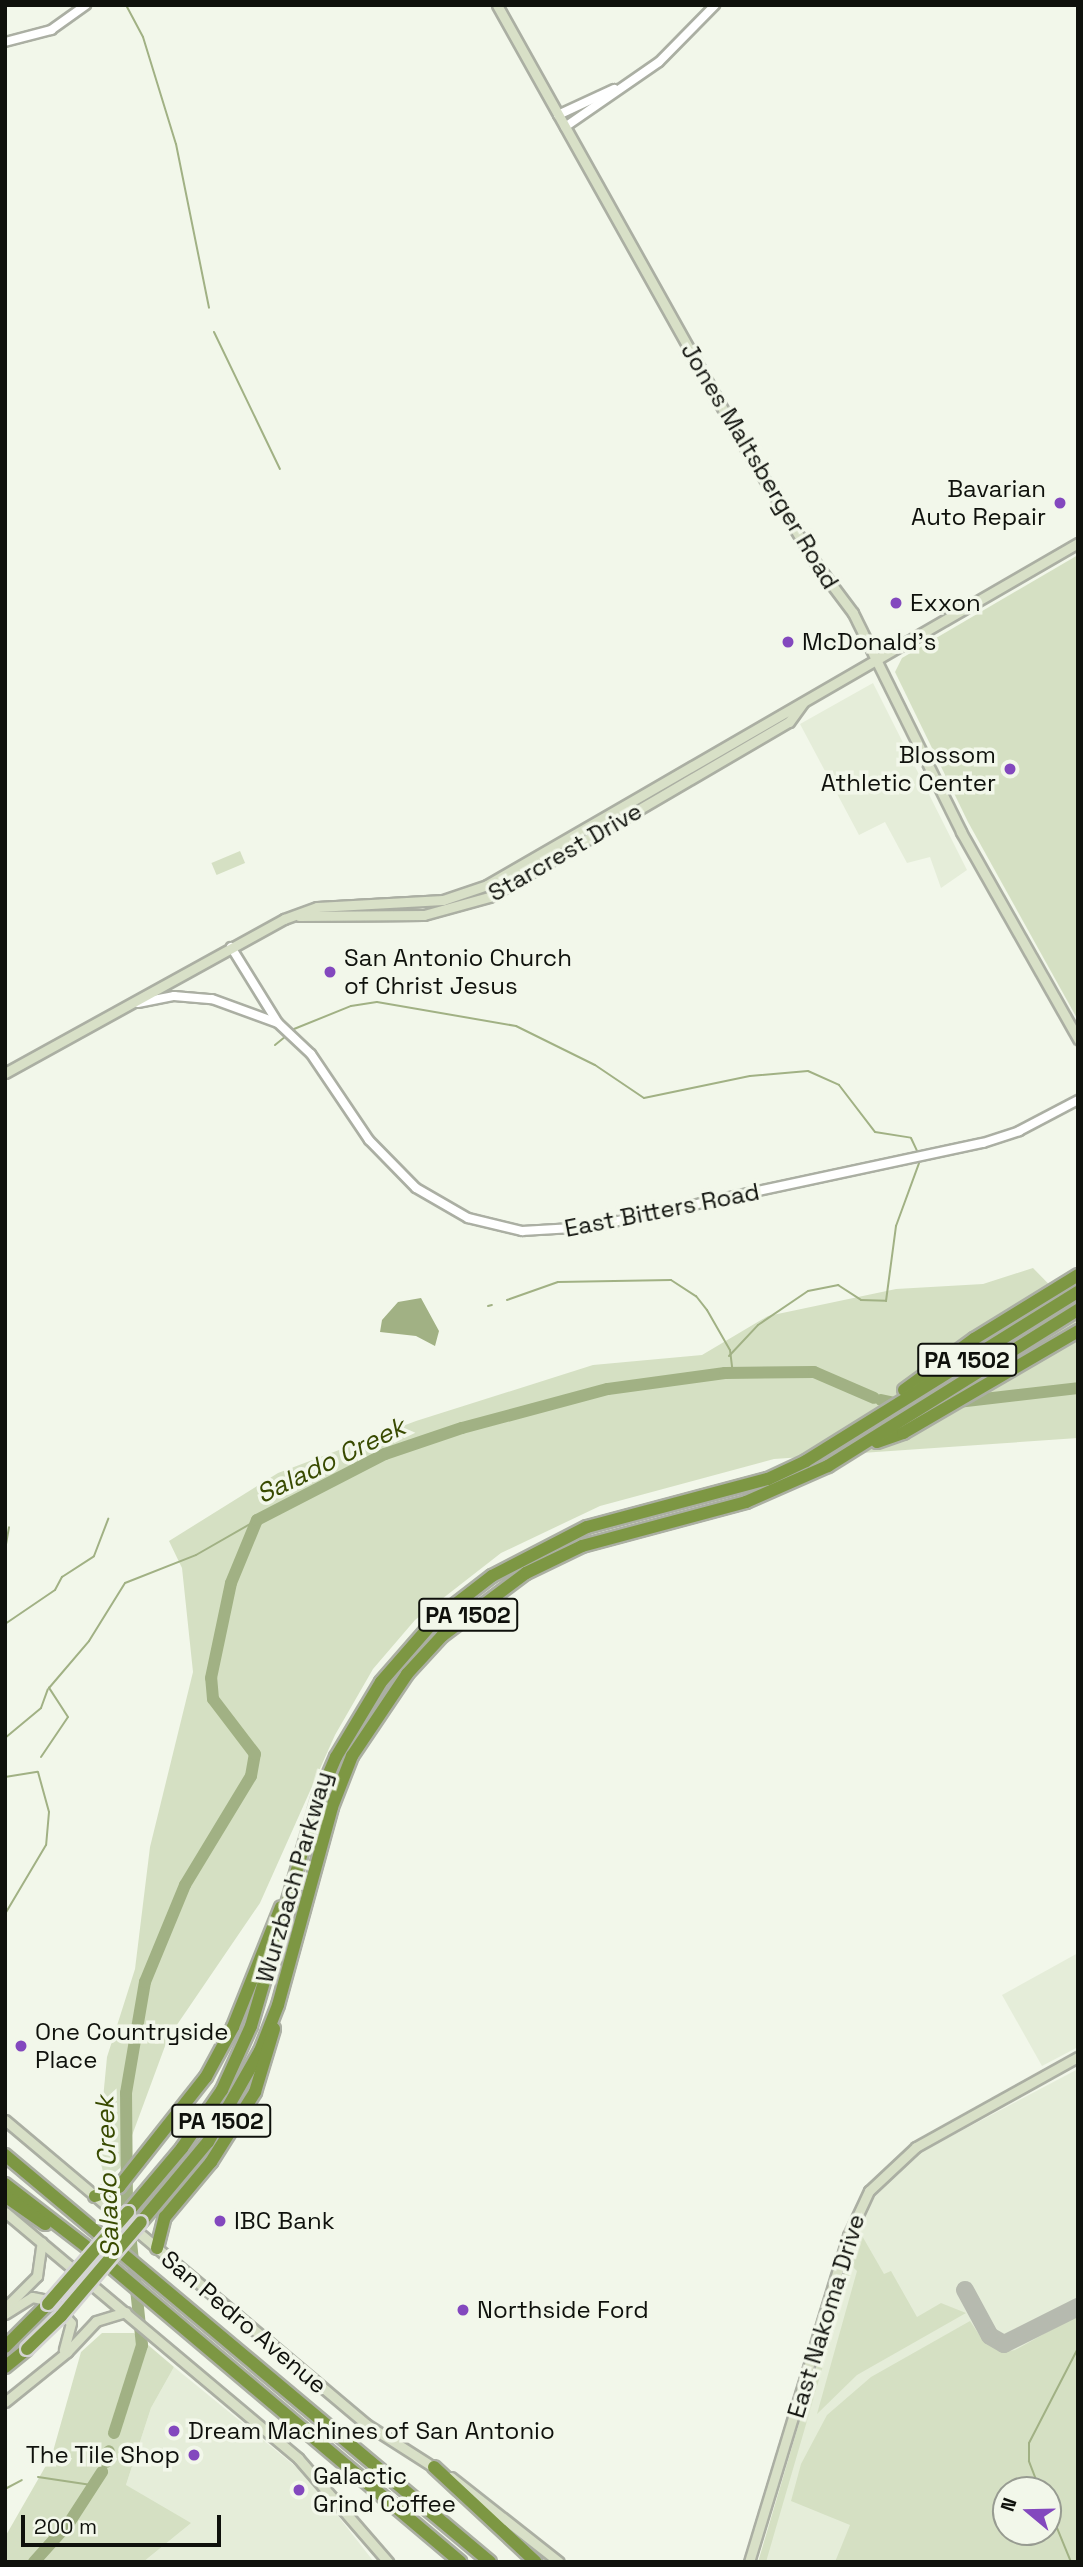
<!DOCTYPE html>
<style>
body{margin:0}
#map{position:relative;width:1083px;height:2567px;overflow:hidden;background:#f2f7ea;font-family:"Space Grotesk",sans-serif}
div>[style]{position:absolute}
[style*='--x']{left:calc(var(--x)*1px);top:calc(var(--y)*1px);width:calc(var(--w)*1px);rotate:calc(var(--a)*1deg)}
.built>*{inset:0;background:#e5edd9}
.green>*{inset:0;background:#d5e0c3;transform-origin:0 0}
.water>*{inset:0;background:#a1b184}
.stream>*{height:2px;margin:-1px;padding:0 1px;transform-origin:1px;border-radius:1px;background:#a1b184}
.river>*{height:12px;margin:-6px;padding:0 6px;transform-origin:6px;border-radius:6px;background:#a1b184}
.taxiway>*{height:18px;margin:-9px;padding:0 9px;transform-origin:9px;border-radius:9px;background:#b6baaf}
.roads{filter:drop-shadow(2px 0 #abafa3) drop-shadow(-2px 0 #abafa3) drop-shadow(0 2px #abafa3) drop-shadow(0 -2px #abafa3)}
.tertiary>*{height:8px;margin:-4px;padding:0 4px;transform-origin:4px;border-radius:4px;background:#fff}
.secondary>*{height:9px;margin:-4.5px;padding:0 4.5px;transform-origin:4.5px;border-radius:4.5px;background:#d8e0c7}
.motorway>*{height:12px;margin:-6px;padding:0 6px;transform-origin:6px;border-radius:6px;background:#7d9743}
.bridges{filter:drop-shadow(2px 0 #d4d4d3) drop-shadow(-2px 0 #d4d4d3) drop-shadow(0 2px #d4d4d3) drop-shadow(0 -2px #d4d4d3)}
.motorway-bridge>*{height:12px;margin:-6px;padding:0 6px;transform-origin:6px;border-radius:6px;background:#7d9743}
.dots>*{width:19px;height:19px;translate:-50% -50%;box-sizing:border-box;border:4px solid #f2f7ea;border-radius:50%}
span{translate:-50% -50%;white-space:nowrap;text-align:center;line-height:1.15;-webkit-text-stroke:7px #f2f7ea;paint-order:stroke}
.shield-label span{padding:2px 5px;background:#f2f7ea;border:2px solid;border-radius:5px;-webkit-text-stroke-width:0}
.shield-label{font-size:23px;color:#0f110c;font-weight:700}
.street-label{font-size:24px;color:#0f110c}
.poi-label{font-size:24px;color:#0f110c}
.right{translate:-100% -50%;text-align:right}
.left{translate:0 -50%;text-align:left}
.water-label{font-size:26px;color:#384a00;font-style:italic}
.frame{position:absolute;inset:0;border:7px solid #0f110c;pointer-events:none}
.north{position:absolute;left:992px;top:2476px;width:70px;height:70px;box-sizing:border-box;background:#f2f7ea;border:2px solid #979b91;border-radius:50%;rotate:289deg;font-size:19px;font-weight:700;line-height:28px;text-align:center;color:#0f110c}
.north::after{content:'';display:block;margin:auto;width:24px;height:32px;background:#8348be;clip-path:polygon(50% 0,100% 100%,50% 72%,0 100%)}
.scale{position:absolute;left:21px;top:2515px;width:200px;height:32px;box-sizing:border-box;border:4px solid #0f110c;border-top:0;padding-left:9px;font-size:21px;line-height:24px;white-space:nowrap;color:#0f110c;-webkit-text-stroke:5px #f2f7ea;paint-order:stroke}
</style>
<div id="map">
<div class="built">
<div style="clip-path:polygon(873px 683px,967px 870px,941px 888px,930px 857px,907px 863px,885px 822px,859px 835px,800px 724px)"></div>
<div style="clip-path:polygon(1078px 1953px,1078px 2047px,1042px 2066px,1002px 1995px)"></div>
<div style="clip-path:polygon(evenodd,1078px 2069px,1078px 2562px,759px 2562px,865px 2208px,910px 2158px,1078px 2069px,1006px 2490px,1048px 2490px,1048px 2532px,1006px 2532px,1006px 2490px)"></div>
<div style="clip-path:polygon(174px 2367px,306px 2475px,374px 2562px,143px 2562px,146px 2556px,126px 2485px,151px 2408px)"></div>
</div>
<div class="green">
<div style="clip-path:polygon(1078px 555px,1078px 1020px,968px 822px,895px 672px,902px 658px)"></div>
<div style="left:240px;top:851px;width:13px;height:31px;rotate:67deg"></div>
<div style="clip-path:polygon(1033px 1268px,1078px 1314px,1078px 1438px,774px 1459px,600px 1506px,501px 1553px,415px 1620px,373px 1669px,335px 1735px,260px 1903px,168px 2038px,120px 2168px,110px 2176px,103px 2172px,98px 2151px,107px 2057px,135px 1969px,150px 1847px,193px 1672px,182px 1568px,169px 1541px,278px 1473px,416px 1421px,593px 1365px,702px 1355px,768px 1316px,896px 1289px,983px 1284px)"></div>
<div style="clip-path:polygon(857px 2227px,884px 2274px,891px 2271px,917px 2317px,941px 2303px,966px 2313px,857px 2375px,817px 2414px,857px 2271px,852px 2266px,766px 2562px,758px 2562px)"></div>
<div style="clip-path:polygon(evenodd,1078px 2315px,1078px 2562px,835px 2562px,850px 2525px,791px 2501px,801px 2464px,827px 2415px,871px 2377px,970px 2321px,984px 2342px,1003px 2352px,1015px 2350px,1078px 2315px,1048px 2490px,1048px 2532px,1006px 2532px,1006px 2490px,1048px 2490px)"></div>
<div style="clip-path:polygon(102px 2333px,134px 2333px,174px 2367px,151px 2408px,126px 2485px,191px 2523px,143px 2562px,5px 2562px,5px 2537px,52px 2455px,81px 2352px)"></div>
</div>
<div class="water">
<div style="clip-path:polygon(421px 1298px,439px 1331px,435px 1346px,416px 1336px,380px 1332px,382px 1320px,398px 1302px)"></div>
</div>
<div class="stream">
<div style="--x:126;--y:5;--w:36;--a:62"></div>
<div style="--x:143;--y:37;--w:112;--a:72.9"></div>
<div style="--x:176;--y:144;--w:167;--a:78.6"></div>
<div style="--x:214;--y:332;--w:152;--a:64.3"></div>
<div style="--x:294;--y:1029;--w:61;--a:-22"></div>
<div style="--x:351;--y:1006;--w:26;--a:-9"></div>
<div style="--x:377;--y:1002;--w:141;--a:9.8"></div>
<div style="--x:516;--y:1026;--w:88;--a:26.3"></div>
<div style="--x:595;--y:1065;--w:59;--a:34"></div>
<div style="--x:644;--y:1098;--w:108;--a:-11.7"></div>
<div style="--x:750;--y:1076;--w:58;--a:-4.9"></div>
<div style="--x:808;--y:1071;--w:34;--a:24"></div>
<div style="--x:839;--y:1085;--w:59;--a:52.5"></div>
<div style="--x:875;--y:1132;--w:36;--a:9"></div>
<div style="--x:911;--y:1138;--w:14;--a:65"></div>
<div style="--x:275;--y:1045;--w:13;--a:-39"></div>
<div style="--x:507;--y:1300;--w:54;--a:-19.4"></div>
<div style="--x:558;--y:1282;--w:113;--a:-1"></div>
<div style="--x:671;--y:1280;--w:30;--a:33"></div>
<div style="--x:696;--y:1296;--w:18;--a:52"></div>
<div style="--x:707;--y:1310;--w:46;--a:60.1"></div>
<div style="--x:730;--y:1350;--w:23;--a:83"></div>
<div style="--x:488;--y:1306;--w:4;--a:-14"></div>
<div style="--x:729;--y:1356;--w:42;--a:-46.9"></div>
<div style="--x:758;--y:1325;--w:60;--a:-34.2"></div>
<div style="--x:808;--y:1291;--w:31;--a:-11"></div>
<div style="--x:838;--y:1285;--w:27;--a:33"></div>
<div style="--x:861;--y:1300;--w:25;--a:2"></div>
<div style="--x:886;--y:1301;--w:76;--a:-82.4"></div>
<div style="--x:896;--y:1226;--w:67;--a:-69.9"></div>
<div style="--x:5;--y:1550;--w:23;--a:-80"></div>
<div style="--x:5;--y:1624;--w:60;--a:-34.2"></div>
<div style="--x:55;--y:1590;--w:15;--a:-62"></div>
<div style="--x:62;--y:1577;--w:38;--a:-33"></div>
<div style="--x:94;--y:1556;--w:40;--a:-69"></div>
<div style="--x:5;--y:1738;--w:47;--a:-39.8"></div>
<div style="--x:41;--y:1708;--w:20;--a:-70"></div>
<div style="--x:41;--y:1757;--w:48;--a:-56"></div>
<div style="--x:68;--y:1717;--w:35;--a:-123"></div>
<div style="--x:49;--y:1688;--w:62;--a:-49.6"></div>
<div style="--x:89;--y:1641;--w:68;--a:-58.2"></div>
<div style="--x:125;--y:1583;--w:76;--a:-21.5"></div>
<div style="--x:196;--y:1555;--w:70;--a:-29.8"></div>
<div style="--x:5;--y:1777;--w:33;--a:-9"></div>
<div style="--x:38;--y:1772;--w:41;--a:74.6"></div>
<div style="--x:49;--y:1812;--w:33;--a:95"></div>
<div style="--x:46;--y:1845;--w:80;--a:120.7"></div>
<div style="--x:38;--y:2477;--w:54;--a:8.6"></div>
<div style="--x:5;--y:2489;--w:19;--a:-28"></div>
<div style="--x:1040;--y:2490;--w:31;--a:-111"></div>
<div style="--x:1029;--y:2461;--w:18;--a:-90"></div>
<div style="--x:1029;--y:2443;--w:107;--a:-62.7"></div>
<div style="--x:1048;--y:2506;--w:61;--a:67.7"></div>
</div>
<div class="river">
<div style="--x:881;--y:1400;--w:35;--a:12"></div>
<div style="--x:915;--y:1407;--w:164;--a:-6.6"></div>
<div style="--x:114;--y:2433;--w:92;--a:-72.3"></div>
<div style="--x:142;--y:2345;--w:141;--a:-96.1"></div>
<div style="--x:127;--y:2205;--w:112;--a:-90.5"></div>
<div style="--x:126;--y:2093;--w:113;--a:-80.3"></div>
<div style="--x:145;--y:1982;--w:105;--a:-67.6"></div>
<div style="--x:185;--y:1885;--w:127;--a:-58.8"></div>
<div style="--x:251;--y:1776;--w:22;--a:-80"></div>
<div style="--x:255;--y:1754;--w:69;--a:-127.4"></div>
<div style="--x:213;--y:1699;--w:21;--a:-95"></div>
<div style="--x:211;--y:1678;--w:97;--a:-78.1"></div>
<div style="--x:231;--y:1583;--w:68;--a:-67.6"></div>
<div style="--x:257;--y:1520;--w:144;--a:-27.3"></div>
<div style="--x:385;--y:1454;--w:81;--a:-18.7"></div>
<div style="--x:462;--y:1428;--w:151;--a:-15"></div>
<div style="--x:608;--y:1389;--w:118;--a:-7.8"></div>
<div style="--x:725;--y:1373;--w:89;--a:-0.6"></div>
<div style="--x:814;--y:1372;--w:65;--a:23.4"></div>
<div style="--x:106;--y:2462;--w:11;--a:-75"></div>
<div style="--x:34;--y:2562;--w:52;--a:-48.1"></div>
<div style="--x:69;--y:2523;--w:61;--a:-57.1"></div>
</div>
<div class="taxiway">
<div style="--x:965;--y:2290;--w:52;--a:61.5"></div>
<div style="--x:990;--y:2336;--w:16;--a:30"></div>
<div style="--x:1004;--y:2344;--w:83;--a:-26.6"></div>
</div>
<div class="roads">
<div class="tertiary">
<div style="--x:5;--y:42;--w:48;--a:-14.6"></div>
<div style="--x:51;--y:30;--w:43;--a:-35.5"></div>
<div style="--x:558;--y:115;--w:62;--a:-24.9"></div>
<div style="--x:565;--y:127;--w:114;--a:-34.7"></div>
<div style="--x:659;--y:62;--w:80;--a:-45.5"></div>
<div style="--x:231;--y:947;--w:89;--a:58.3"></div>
<div style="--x:138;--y:1003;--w:37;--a:-11"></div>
<div style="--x:174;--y:996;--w:38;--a:5"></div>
<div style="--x:212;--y:999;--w:70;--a:20"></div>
<div style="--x:278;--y:1023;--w:45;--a:43.2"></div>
<div style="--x:311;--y:1054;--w:104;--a:56"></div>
<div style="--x:369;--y:1140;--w:67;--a:45.6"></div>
<div style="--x:416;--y:1188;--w:60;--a:30"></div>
<div style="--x:468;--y:1218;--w:56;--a:13.5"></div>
<div style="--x:522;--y:1231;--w:68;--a:-3.4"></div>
<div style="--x:590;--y:1227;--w:402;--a:-12.1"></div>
<div style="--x:983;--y:1143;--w:38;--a:-18"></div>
<div style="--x:1019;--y:1131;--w:67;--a:-27.7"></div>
</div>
<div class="secondary">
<div style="--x:497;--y:5;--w:484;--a:60.8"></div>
<div style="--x:733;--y:428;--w:161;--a:58.5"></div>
<div style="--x:817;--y:565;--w:60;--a:53.1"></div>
<div style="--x:853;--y:613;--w:244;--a:63.7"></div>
<div style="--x:961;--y:832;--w:238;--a:60.5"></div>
<div style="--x:299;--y:916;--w:125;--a:-0.5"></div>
<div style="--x:424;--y:915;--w:67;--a:-15.5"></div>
<div style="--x:489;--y:897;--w:347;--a:-30.3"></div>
<div style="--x:789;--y:722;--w:24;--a:-54"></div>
<div style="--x:5;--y:1073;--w:319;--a:-28.9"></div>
<div style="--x:284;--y:919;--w:35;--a:-20"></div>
<div style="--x:317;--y:907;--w:126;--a:-3.2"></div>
<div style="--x:443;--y:900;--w:46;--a:-18.8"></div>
<div style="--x:487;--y:885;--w:683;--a:-30.06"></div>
<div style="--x:5;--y:2120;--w:472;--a:40.1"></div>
<div style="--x:366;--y:2424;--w:85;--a:32.6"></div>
<div style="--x:5;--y:2212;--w:383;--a:40"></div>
<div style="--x:298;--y:2458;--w:138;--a:49.1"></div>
<div style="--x:6;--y:2307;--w:44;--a:-45"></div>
<div style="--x:37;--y:2276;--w:34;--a:-82"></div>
<div style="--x:5;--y:2314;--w:32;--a:-32"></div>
<div style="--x:32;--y:2297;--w:21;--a:11"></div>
<div style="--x:53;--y:2301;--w:28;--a:51"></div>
<div style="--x:71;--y:2323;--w:28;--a:105"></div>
<div style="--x:5;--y:2402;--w:80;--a:-38.9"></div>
<div style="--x:67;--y:2352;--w:42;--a:-46.9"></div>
<div style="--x:96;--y:2321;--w:31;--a:-17"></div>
<div style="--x:451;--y:2477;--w:137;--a:38.2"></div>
<div style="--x:749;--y:2562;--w:341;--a:-73.1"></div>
<div style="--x:848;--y:2236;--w:50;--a:-65"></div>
<div style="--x:869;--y:2191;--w:64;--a:-43.1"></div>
<div style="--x:916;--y:2147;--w:185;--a:-29.1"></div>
</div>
<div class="motorway">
<div style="--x:904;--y:1390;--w:87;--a:-36.1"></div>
<div style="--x:974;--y:1339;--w:122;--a:-31.6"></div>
<div style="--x:877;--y:1442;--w:28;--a:-19"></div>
<div style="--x:903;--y:1433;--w:203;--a:-30.2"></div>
<div style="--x:5;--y:2155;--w:633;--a:40"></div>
<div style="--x:5;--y:2184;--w:115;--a:37.6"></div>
<div style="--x:96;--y:2254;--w:477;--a:40.2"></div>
<div style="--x:5;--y:2196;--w:49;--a:35"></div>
<div style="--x:95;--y:2196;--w:26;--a:-21"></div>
<div style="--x:119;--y:2187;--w:140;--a:-51.7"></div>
<div style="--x:206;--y:2077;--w:57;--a:-61.6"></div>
<div style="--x:233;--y:2027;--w:129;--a:-68.2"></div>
<div style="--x:128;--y:2212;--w:84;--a:-49.8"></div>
<div style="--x:182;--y:2148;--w:70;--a:-55.4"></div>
<div style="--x:222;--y:2090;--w:70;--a:-65.6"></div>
<div style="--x:251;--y:2026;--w:237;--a:-73.6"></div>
<div style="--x:318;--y:1799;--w:46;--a:-66.8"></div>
<div style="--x:336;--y:1757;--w:87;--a:-59"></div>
<div style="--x:381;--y:1682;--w:82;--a:-48.9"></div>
<div style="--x:435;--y:1620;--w:72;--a:-37.7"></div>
<div style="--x:492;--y:1576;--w:107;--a:-27.3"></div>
<div style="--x:587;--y:1527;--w:187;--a:-14.9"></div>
<div style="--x:768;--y:1479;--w:42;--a:-25.3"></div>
<div style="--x:806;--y:1461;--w:320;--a:-31.9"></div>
<div style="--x:141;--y:2222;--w:104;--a:-50.1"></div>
<div style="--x:208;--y:2142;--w:105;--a:-60.3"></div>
<div style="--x:260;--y:2051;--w:49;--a:-68.6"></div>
<div style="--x:278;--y:2005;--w:205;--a:-74.7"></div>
<div style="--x:332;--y:1807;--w:55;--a:-68.6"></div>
<div style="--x:352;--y:1756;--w:99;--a:-56.1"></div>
<div style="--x:407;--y:1674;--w:52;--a:-47.4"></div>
<div style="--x:442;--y:1636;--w:105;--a:-36.9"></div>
<div style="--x:526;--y:1573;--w:62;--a:-25.7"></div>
<div style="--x:582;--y:1546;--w:170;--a:-15"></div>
<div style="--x:746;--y:1502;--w:90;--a:-23.7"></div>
<div style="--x:828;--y:1466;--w:295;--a:-32"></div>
<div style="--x:157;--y:2248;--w:32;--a:-76"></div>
<div style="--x:165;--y:2217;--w:72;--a:-50.1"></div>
<div style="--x:211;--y:2162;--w:83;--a:-57.8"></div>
<div style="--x:255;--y:2092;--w:66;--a:-73.2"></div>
<div style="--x:5;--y:2347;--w:61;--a:-45"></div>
<div style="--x:5;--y:2367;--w:28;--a:-39"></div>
<div style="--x:434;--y:2467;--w:139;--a:43"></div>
</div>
</div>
<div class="bridges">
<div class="motorway-bridge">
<div style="--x:48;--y:2304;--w:122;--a:-49"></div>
<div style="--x:27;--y:2349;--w:47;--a:-44.1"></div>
<div style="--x:61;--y:2316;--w:123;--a:-49.6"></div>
</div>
</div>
<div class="dots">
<div style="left:1060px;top:503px;background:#8348be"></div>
<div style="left:896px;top:603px;background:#8348be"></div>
<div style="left:788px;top:642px;background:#8348be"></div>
<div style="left:1010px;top:769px;background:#8348be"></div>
<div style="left:330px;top:972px;background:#8348be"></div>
<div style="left:21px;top:2046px;background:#8348be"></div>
<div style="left:220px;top:2221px;background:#8348be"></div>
<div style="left:463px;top:2310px;background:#8348be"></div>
<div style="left:174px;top:2431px;background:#8348be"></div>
<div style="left:194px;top:2455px;background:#8348be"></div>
<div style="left:299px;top:2490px;background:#8348be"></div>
</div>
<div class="shield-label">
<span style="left:967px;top:1360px">PA 1502</span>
<span style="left:468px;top:1615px">PA 1502</span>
<span style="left:221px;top:2121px">PA 1502</span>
</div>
<div class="street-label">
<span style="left:760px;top:466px;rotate:59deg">Jones Maltsberger Road</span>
<span style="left:565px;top:852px;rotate:-30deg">Starcrest Drive</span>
<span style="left:662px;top:1210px;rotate:-11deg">East Bitters Road</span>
<span style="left:294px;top:1877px;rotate:-74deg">Wurzbach Parkway</span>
<span style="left:826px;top:2316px;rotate:-73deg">East Nakoma Drive</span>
<span style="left:244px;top:2322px;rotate:40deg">San Pedro Avenue</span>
</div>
<div class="poi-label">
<span class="right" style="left:1046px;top:503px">Bavarian<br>Auto Repair</span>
<span class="left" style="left:910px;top:603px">Exxon</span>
<span class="left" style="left:802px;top:642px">McDonald's</span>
<span class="right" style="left:996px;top:769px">Blossom<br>Athletic Center</span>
<span class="left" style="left:344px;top:972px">San Antonio Church<br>of Christ Jesus</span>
<span class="left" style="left:35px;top:2046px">One Countryside<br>Place</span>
<span class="left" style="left:234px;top:2221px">IBC Bank</span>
<span class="left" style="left:477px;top:2310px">Northside Ford</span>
<span class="left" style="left:188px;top:2431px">Dream Machines of San Antonio</span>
<span class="right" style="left:180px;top:2455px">The Tile Shop</span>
<span class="left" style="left:313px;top:2490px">Galactic<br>Grind Coffee</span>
</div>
<div class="water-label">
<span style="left:331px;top:1461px;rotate:-26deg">Salado Creek</span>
<span style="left:108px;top:2177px;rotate:-92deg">Salado Creek</span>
</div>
<div class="frame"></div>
<div class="north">N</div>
<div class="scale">200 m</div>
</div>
